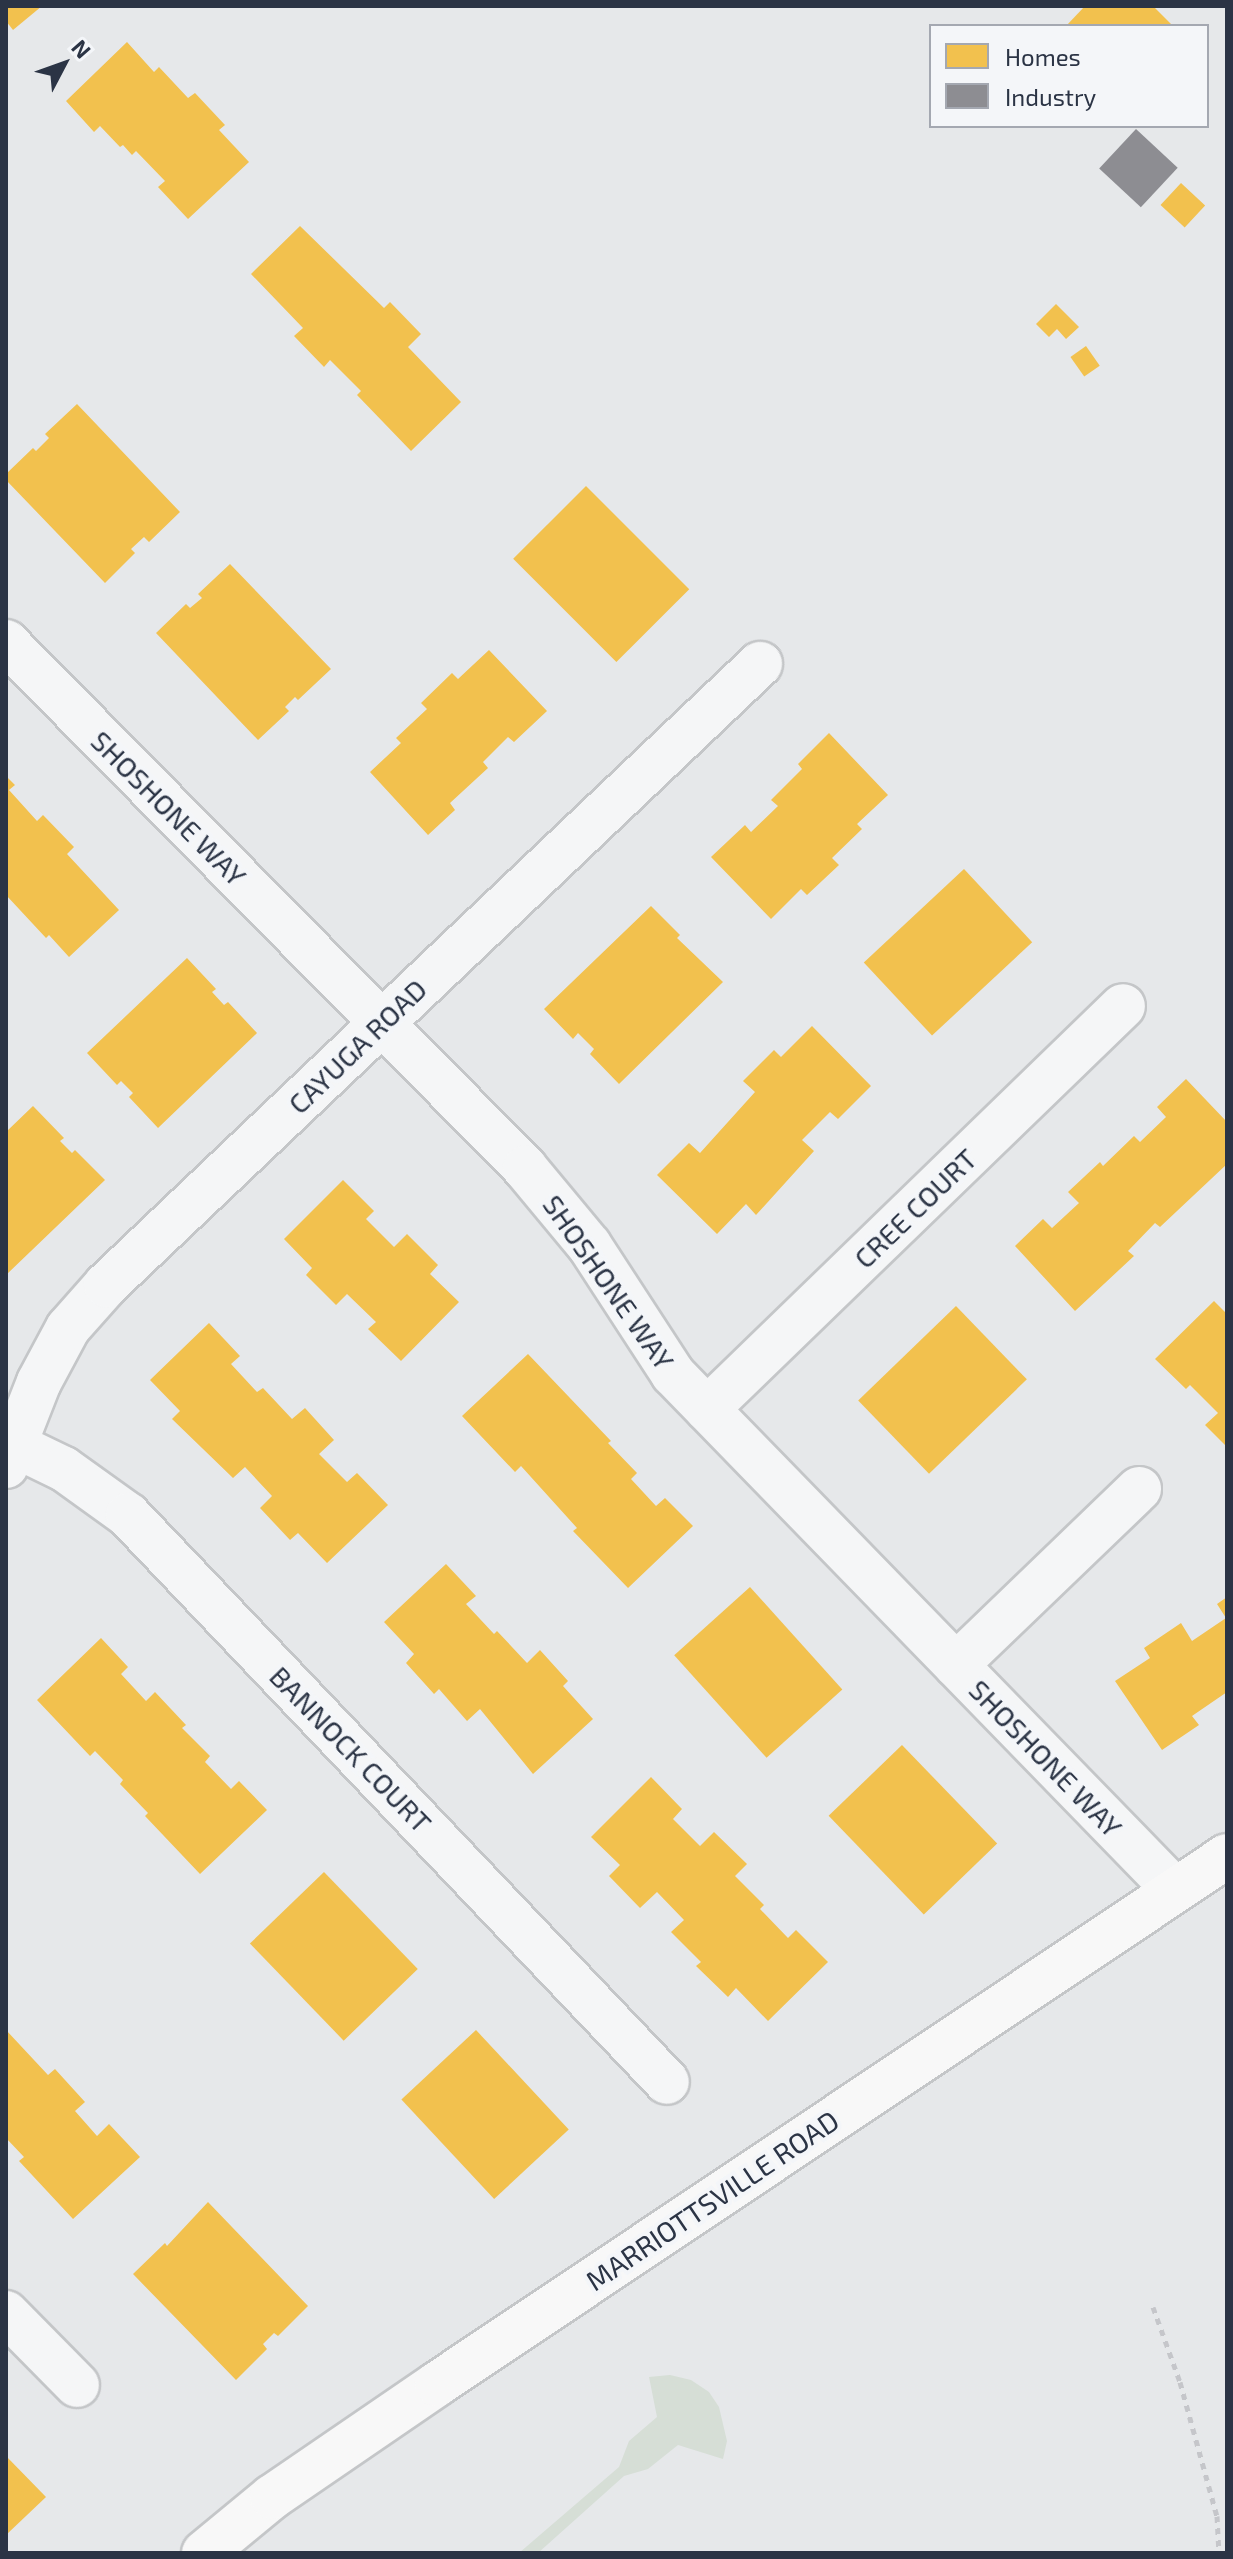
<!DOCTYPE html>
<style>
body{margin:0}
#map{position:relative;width:1233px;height:2559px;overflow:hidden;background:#e6e8ea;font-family:"Exo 2",sans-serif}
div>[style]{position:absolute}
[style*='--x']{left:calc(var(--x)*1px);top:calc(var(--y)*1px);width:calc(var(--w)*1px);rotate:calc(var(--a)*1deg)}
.green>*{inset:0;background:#d6ded6}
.homes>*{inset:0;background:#f2c14e;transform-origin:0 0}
.industry>*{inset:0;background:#8d8d92;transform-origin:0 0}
.path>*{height:5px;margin-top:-2.5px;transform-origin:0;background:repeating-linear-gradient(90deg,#c5c6ca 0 6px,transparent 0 12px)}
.roads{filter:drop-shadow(2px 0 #c4c6c8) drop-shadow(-2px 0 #c4c6c8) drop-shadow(0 2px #c4c6c8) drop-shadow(0 -2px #c4c6c8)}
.minor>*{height:44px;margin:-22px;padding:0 22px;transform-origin:22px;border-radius:22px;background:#f5f6f7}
.secondary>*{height:44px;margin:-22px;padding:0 22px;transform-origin:22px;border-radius:22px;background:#f8f8f8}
span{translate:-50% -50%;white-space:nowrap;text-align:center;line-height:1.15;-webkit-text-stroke:8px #f4f6f9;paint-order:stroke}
.street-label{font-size:28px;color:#2b3445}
.frame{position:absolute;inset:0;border:8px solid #2b3445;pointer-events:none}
.legend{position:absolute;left:929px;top:24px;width:280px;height:104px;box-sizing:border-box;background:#f4f6f9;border:2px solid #a4a8b1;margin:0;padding:10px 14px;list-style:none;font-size:24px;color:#2b3445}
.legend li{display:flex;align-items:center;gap:16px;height:40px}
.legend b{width:40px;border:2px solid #a4a8b1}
.north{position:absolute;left:24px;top:24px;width:80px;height:80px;-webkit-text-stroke:6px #f4f6f9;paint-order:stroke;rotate:49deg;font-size:22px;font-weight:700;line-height:32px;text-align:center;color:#2b3445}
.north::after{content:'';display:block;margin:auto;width:28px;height:36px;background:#2b3445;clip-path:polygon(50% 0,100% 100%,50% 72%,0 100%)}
</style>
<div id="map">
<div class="green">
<div style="clip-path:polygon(670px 2375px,691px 2380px,709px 2392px,719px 2407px,727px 2441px,723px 2459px,678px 2445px,648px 2469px,624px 2476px,538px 2553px,519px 2553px,619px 2467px,629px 2441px,657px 2417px,649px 2377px)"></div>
</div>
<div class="homes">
<div style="clip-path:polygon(6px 6px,42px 6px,13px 30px,6px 21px)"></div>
<div style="clip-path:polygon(1085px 6px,1153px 6px,1173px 26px,1066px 26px)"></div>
<div style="clip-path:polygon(127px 42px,154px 72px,159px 67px,188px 98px,195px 93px,225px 125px,219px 130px,249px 162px,188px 219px,158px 187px,165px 181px,136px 151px,132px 155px,123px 145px,120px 147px,100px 126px,94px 132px,66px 101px)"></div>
<div style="left:1181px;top:183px;width:33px;height:30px;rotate:43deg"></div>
<div style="clip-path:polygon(300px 226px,384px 308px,390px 302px,421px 334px,408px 347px,461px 402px,411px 451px,357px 395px,361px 391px,330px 360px,324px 367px,294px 336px,303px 328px,251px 274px)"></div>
<div style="clip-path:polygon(1056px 304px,1079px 327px,1066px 339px,1057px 329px,1049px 337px,1036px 324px)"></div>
<div style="left:1086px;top:346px;width:24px;height:19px;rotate:55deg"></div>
<div style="clip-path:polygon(77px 404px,180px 512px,149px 542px,144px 537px,131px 549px,135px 553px,105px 583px,6px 480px,6px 474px,33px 448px,36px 451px,49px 438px,45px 434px)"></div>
<div style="left:586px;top:486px;width:146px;height:103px;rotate:45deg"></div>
<div style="clip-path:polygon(230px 564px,331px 669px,298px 700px,295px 697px,285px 707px,289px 711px,258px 740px,156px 633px,186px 604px,190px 608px,202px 598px,198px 594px)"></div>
<div style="clip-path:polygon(489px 650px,547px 711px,514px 742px,508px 737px,483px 762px,488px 768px,450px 803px,455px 810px,428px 835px,370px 772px,401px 743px,396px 738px,427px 709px,421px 703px,452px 673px,458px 679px)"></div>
<div style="clip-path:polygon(829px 733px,888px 795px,857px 824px,862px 829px,832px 858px,839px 865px,807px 895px,801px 889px,771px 919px,711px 857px,745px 825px,751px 832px,778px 806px,771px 800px,802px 769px,798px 764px)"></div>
<div style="clip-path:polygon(6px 776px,15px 785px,9px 790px,37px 821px,43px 815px,74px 847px,67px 854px,119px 910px,69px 957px,49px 935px,46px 938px,6px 895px)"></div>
<div style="left:964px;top:869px;width:100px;height:137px;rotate:47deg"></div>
<div style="clip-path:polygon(651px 906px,680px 935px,677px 938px,723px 982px,619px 1084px,590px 1054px,594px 1049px,578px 1033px,573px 1039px,544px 1009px)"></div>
<div style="clip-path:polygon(187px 958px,216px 989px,212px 992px,224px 1005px,228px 1002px,257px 1033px,158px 1128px,129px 1097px,133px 1093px,121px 1081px,117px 1085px,87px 1053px)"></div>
<div style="clip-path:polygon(812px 1026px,871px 1086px,838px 1119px,830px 1112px,802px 1140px,814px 1151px,756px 1215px,746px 1204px,717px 1234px,657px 1175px,689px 1143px,700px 1153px,755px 1092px,743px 1081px,774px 1050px,781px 1057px)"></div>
<div style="clip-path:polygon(1186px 1079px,1227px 1122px,1227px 1164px,1160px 1227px,1155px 1223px,1128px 1251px,1134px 1256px,1075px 1311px,1015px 1246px,1043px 1219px,1052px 1228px,1079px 1203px,1068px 1192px,1100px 1162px,1103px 1166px,1134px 1136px,1140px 1142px,1166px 1117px,1157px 1107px)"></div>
<div style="clip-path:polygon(33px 1106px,64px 1138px,60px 1141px,72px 1153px,75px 1150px,105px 1180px,6px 1275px,6px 1132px)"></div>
<div style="clip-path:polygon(343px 1180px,374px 1211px,366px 1219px,394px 1247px,407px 1234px,438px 1265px,430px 1274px,459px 1302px,401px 1361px,368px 1329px,376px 1322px,347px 1294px,336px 1305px,306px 1275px,312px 1268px,284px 1239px)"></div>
<div style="clip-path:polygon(1214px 1301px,1227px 1314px,1227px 1447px,1205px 1425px,1218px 1413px,1190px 1385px,1186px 1389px,1155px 1359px)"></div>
<div style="left:956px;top:1306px;width:102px;height:136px;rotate:46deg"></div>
<div style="clip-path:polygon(209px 1323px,240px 1356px,231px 1364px,257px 1392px,263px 1388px,292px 1419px,305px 1408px,334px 1440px,319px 1454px,347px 1482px,357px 1473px,388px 1505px,327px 1563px,298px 1533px,290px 1540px,260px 1508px,272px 1496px,245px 1467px,233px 1478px,172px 1419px,180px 1411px,150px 1380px)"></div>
<div style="clip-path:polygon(528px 1354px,611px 1441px,608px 1443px,637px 1473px,631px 1479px,656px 1506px,665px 1498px,693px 1526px,628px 1588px,573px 1531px,577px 1528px,521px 1466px,515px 1472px,462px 1416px)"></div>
<div style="clip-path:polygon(446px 1564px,476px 1596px,466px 1604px,494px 1634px,497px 1631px,527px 1663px,540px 1650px,568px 1681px,563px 1686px,593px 1719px,533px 1774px,480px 1709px,467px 1721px,439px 1689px,434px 1694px,406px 1663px,414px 1654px,384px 1622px)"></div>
<div style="left:750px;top:1587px;width:138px;height:102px;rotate:48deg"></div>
<div style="clip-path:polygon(1227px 1597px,1227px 1692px,1192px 1716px,1199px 1725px,1162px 1750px,1115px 1681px,1150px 1658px,1144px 1648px,1181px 1623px,1192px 1641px,1226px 1618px,1217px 1604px)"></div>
<div style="clip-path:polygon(101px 1638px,128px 1667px,121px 1674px,146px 1701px,155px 1692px,186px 1725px,182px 1728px,210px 1756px,205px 1762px,231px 1789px,239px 1781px,267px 1810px,200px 1874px,145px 1816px,148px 1813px,120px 1784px,123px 1780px,95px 1751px,90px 1756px,37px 1700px)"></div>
<div style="left:902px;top:1745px;width:137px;height:102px;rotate:46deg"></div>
<div style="clip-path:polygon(651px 1777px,682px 1809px,673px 1819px,700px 1846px,714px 1832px,747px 1864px,735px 1876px,764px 1905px,760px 1909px,788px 1938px,796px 1930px,828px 1962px,768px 2021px,736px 1988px,728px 1997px,696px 1966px,701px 1962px,671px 1932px,684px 1920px,657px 1892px,640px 1908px,609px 1876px,620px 1865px,591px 1837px)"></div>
<div style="left:324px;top:1872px;width:135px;height:103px;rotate:46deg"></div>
<div style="clip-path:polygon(6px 2030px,48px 2075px,55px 2069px,85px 2102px,75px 2111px,97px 2136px,109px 2124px,140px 2157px,73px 2219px,19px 2161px,24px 2157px,6px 2138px)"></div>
<div style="left:476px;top:2030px;width:136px;height:102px;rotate:47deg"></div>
<div style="clip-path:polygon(208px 2202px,308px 2306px,278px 2336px,274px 2333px,263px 2344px,267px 2349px,236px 2380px,133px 2274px,165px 2243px,167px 2246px)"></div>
<div style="clip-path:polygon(6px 2456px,46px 2497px,6px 2535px)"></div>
</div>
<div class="industry">
<div style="left:1136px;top:129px;width:57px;height:54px;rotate:43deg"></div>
</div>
<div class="path">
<div style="--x:1153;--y:2307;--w:80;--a:70.2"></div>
<div style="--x:1180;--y:2382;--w:139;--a:74.6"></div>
<div style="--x:1217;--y:2516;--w:37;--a:87"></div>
</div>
<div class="roads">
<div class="minor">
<div style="--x:6;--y:642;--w:739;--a:45.38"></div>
<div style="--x:525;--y:1168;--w:100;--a:50.3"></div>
<div style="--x:589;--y:1245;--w:154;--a:56.9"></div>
<div style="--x:673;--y:1374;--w:720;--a:45.79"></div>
<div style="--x:707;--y:1409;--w:579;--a:-44.09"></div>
<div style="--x:6;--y:1441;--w:64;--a:25.8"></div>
<div style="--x:64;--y:1469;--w:79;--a:35.7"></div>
<div style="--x:128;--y:1515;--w:782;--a:46.45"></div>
<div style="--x:6;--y:1466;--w:90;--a:-68.6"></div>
<div style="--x:39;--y:1382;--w:61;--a:-61.8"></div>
<div style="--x:68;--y:1328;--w:57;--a:-48.5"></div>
<div style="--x:106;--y:1285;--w:902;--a:-43.52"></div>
<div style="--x:956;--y:1665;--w:254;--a:-43.9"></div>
<div style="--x:6;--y:2313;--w:101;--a:45.4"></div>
</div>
<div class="secondary">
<div style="--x:204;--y:2553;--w:88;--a:-39.5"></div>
<div style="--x:272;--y:2497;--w:200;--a:-34.4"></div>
<div style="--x:437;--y:2384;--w:950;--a:-33.76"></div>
</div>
</div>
<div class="street-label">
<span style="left:169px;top:808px;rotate:45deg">SHOSHONE WAY</span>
<span style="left:357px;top:1046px;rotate:-44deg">CAYUGA ROAD</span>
<span style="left:915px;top:1208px;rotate:-44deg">CREE COURT</span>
<span style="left:609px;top:1282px;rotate:55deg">SHOSHONE WAY</span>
<span style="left:351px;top:1749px;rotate:46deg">BANNOCK COURT</span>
<span style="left:1046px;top:1758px;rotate:46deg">SHOSHONE WAY</span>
<span style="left:712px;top:2200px;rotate:-34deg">MARRIOTTSVILLE ROAD</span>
</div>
<div class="frame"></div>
<ul class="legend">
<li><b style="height:22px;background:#f2c14e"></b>Homes</li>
<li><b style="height:22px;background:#8d8d92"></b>Industry</li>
</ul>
<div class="north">N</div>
</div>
